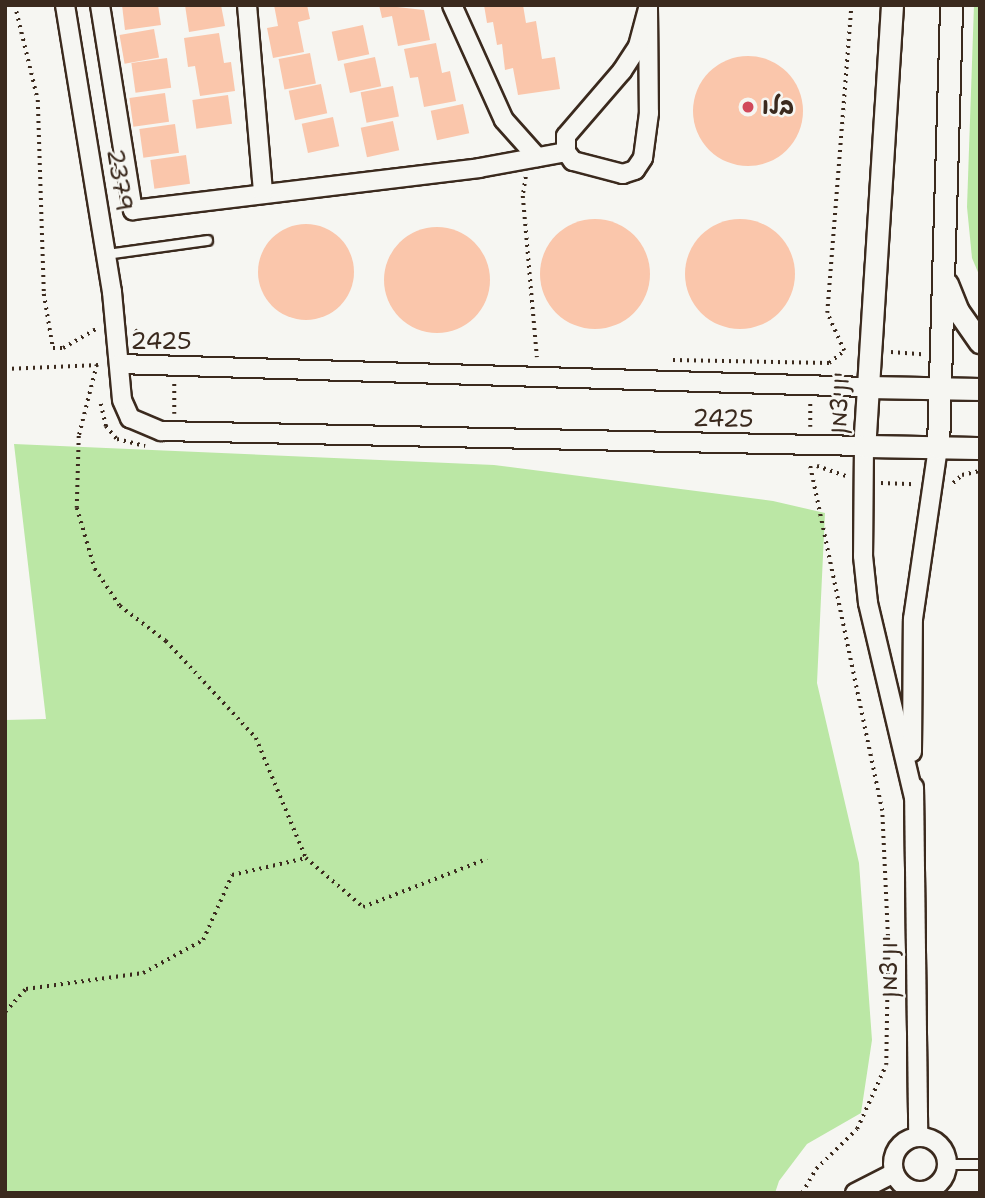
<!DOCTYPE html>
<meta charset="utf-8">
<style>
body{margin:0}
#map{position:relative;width:985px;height:1198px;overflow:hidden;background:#f6f6f2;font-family:"Shantell Sans","Playpen Sans Hebrew",sans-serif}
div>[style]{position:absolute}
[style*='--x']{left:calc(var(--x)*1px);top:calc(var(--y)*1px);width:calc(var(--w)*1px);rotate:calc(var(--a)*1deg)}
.green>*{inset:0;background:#bbe7a5}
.building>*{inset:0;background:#fac6ab;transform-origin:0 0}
.round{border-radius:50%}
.path>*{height:3.5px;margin-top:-1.75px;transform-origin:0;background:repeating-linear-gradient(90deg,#3b2a1e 0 2px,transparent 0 7px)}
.roads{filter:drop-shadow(2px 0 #3b2a1e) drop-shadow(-2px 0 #3b2a1e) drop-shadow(0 2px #3b2a1e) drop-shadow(0 -2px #3b2a1e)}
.service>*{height:9px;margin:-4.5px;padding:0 4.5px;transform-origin:4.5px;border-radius:4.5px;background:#f6f6f2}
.minor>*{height:18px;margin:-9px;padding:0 9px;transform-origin:9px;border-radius:9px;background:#f6f6f2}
.minor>.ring{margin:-9px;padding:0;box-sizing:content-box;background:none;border:18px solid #f6f6f2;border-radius:50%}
.tertiary>*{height:21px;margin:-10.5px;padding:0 10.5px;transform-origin:10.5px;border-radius:10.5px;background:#f6f6f2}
.dots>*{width:19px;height:19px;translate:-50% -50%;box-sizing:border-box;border:4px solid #f6f6f2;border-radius:50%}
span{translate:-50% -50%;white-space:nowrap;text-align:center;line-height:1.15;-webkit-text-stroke:5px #f6f6f2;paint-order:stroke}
.poi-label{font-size:24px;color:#3b2a1e;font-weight:700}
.left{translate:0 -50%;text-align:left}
.street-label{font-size:24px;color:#3b2a1e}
.frame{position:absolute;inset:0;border:7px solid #3b2a1e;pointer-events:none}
</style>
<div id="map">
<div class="green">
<div style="clip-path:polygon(974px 5px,980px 5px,980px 277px,972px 258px,967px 207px)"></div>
<div style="clip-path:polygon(14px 444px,494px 465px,773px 501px,825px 513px,817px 683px,859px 863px,872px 1040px,861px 1113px,807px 1144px,779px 1181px,775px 1193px,5px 1193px,5px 720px,46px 719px)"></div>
</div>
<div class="building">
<div style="clip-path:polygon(122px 5px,158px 5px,161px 25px,125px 30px)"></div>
<div style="clip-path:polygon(185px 5px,221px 5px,225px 26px,189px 32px)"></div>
<div style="clip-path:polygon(274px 5px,307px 5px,310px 19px,298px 22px,304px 52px,273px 58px,267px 28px,278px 26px)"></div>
<div style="clip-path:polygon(379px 5px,424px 10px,430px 40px,398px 46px,392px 16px,382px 18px)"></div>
<div style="clip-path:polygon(484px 5px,523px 5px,526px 23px,536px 21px,542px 59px,555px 57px,560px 89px,518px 95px,513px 68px,505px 70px,502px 44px,497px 45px,493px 22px,487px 23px)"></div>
<div style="left:363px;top:25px;width:30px;height:32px;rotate:78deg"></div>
<div style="left:154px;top:29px;width:29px;height:35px;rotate:80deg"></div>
<div style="clip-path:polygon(219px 33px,224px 63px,231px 62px,235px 91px,200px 96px,195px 66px,188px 67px,184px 38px)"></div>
<div style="clip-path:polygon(436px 43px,442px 73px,450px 71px,456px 101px,424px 107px,418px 77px,410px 78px,404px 49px)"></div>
<div style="left:310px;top:53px;width:31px;height:32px;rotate:79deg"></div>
<div class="round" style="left:693px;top:56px;width:110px;height:110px"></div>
<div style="left:375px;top:57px;width:30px;height:32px;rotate:78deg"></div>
<div style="left:167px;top:58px;width:30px;height:36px;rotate:82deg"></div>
<div style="left:321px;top:84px;width:30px;height:33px;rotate:78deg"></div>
<div style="left:393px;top:86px;width:31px;height:33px;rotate:79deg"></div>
<div style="left:165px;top:93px;width:29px;height:36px;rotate:82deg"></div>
<div style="left:228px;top:95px;width:29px;height:36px;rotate:82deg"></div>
<div style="left:463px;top:104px;width:30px;height:33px;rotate:78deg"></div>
<div style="left:333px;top:117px;width:30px;height:32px;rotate:78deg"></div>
<div style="left:393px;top:121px;width:30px;height:33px;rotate:78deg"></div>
<div style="left:175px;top:124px;width:29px;height:36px;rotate:82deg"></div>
<div style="left:186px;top:155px;width:29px;height:36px;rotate:82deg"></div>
<div class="round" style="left:685px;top:219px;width:110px;height:110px"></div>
<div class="round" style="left:540px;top:219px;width:110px;height:110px"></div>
<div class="round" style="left:258px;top:224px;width:96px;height:96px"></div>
<div class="round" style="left:384px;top:227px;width:106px;height:106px"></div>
</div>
<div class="path">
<div style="--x:15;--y:5;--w:98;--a:76.4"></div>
<div style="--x:38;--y:100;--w:194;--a:88.2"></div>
<div style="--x:44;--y:294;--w:55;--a:80.5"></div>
<div style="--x:53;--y:348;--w:10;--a:0"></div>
<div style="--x:63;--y:348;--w:38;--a:-30"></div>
<div style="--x:526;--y:177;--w:19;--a:99"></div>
<div style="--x:523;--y:196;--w:162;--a:85"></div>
<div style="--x:135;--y:330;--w:23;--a:40"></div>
<div style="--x:844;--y:351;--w:42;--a:-114.1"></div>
<div style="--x:827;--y:313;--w:309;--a:-85.5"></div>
<div style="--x:891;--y:352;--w:31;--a:4"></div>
<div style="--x:673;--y:360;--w:156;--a:1.1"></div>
<div style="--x:829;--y:363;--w:19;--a:-39"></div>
<div style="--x:97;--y:365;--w:73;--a:104.2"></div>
<div style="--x:79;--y:436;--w:72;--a:91.6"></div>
<div style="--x:77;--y:508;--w:64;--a:73.6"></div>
<div style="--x:95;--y:569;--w:45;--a:56"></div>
<div style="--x:120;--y:606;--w:58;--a:37.3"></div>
<div style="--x:166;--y:641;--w:132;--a:47.1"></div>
<div style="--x:256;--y:738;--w:130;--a:67.4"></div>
<div style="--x:5;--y:369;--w:94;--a:-2.4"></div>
<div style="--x:101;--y:404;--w:23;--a:77"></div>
<div style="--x:106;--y:426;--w:17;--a:50"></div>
<div style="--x:117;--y:439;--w:29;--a:14"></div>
<div style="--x:174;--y:414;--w:30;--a:-90"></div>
<div style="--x:810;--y:427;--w:23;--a:-90"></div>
<div style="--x:817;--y:466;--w:31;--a:19"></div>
<div style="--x:881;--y:483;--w:34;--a:2"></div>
<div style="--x:953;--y:483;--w:12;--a:-42"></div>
<div style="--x:962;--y:475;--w:18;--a:-13"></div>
<div style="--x:5;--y:1012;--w:31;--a:-48"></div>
<div style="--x:26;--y:989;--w:118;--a:-7.8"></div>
<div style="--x:143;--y:973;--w:68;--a:-28.8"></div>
<div style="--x:203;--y:940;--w:71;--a:-66"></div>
<div style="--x:232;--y:875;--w:76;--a:-12.9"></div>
<div style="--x:306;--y:858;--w:75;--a:40.7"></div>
<div style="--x:363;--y:907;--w:133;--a:-21.2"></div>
<div style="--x:802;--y:1193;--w:28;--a:-60"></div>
<div style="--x:816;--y:1169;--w:57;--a:-44.3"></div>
<div style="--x:857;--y:1129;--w:70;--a:-65.6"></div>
<div style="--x:886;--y:1065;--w:122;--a:-89.1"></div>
<div style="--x:888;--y:943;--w:132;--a:-92.6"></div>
<div style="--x:882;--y:811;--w:356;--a:-101.8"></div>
</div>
<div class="roads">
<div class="service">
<div style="--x:106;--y:254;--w:102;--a:-7.9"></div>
<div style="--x:948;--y:1164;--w:32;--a:0"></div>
<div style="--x:908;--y:1193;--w:4;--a:-63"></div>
</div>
<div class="minor">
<div style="--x:65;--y:5;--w:291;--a:80.7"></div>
<div style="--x:112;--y:292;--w:108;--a:84.7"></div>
<div style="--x:122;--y:400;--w:20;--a:66"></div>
<div style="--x:130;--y:418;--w:34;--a:23"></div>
<div style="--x:161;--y:431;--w:703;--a:1.22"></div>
<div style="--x:864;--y:446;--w:110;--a:90.5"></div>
<div style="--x:863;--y:556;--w:47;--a:83.9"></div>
<div style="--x:868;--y:603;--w:200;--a:76.7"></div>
<div style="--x:100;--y:5;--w:208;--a:80.9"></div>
<div style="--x:133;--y:210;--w:349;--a:-6.9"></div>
<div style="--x:479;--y:168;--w:88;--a:-10.4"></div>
<div style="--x:247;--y:5;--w:189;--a:85.1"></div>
<div style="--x:452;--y:5;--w:126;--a:65.7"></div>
<div style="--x:504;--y:120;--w:50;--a:48.3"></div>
<div style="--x:648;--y:5;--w:3;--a:90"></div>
<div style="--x:648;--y:8;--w:105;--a:89.5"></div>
<div style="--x:649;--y:113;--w:45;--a:97.6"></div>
<div style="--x:643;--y:158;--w:14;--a:124"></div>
<div style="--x:635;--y:170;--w:13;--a:162"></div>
<div style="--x:623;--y:174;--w:52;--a:-165.4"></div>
<div style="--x:573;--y:161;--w:11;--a:-128"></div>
<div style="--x:566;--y:152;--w:16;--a:-90"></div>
<div style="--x:566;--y:136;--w:86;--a:-49.3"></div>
<div style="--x:622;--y:71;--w:30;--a:-57"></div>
<div style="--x:638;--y:46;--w:39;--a:-75"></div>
<div style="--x:119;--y:364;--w:748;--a:1.76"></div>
<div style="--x:912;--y:752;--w:133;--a:-89.6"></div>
<div style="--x:913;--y:619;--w:174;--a:-81.7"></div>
<div style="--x:914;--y:787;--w:350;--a:89.3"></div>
<div class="ring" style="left:893px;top:1137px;width:36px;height:36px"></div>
<div style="--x:855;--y:1193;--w:44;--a:-27.1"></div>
</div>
<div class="tertiary">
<div style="--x:892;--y:5;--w:442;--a:93.6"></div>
<div style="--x:864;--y:446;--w:116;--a:1"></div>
<div style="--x:947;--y:284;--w:29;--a:68"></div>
<div style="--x:958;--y:311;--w:38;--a:55"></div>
<div style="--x:867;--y:387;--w:113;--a:1"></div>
<div style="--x:938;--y:447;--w:442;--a:-88.3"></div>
</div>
</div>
<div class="dots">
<div style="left:748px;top:107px;background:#d1495b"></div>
</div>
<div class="poi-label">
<span class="left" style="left:762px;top:107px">בלו</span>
</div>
<div class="street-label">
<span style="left:119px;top:180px;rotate:81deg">2379</span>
<span style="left:161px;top:342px">2425</span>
<span style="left:840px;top:403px;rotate:-87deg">יוניצמן</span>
<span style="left:723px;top:419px;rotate:1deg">2425</span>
<span style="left:890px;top:967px;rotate:-90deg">יוניצמן</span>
</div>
<div class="frame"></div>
</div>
